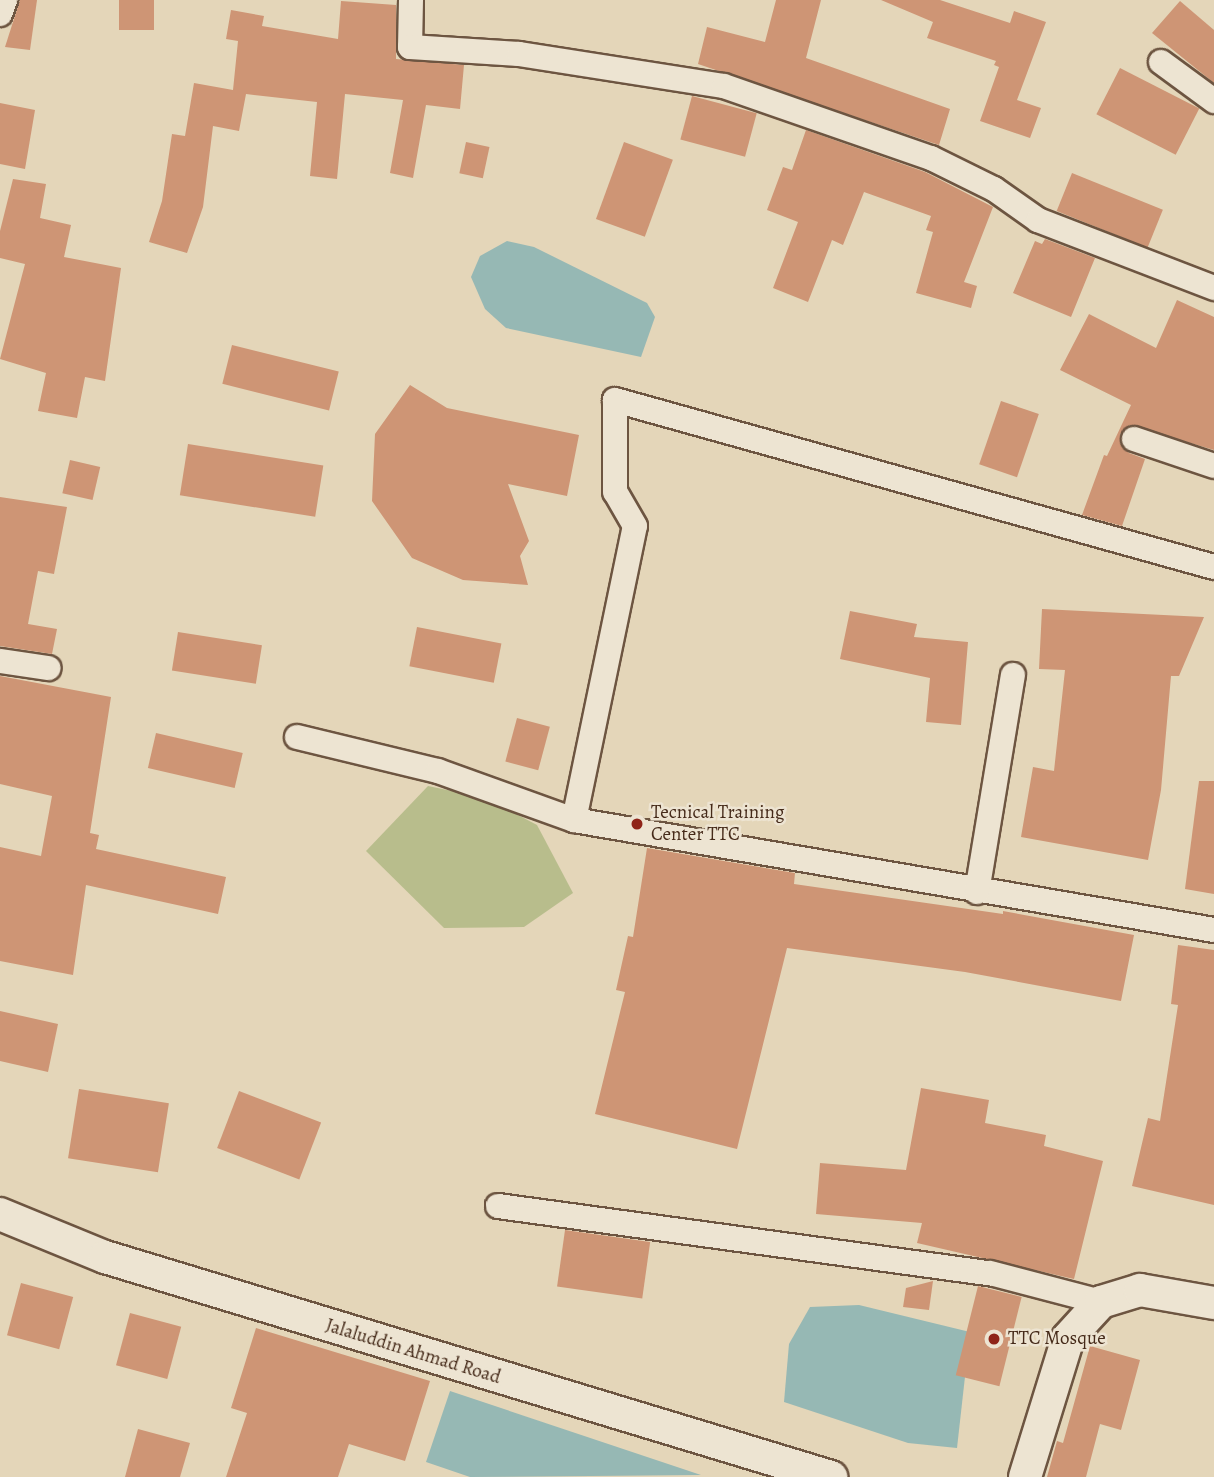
<!DOCTYPE html>
<style>
body{margin:0}
#map{position:relative;width:1214px;height:1477px;overflow:hidden;background:#e4d6b9;font-family:Alegreya,serif}
div>[style]{position:absolute}
[style*='--x']{left:calc(var(--x)*1px);top:calc(var(--y)*1px);width:calc(var(--w)*1px);rotate:calc(var(--a)*1deg)}
.green>*{inset:0;background:#b8bd8c}
.water>*{inset:0;background:#96b8b4}
.building>*{inset:0;background:#ce9575;transform-origin:0 0}
.roads{filter:drop-shadow(2px 0 #6d5541) drop-shadow(-2px 0 #6d5541) drop-shadow(0 2px #6d5541) drop-shadow(0 -2px #6d5541)}
.minor>*{height:24px;margin:-12px;padding:0 12px;transform-origin:12px;border-radius:12px;background:#ede4d2}
.tertiary>*{height:32px;margin:-16px;padding:0 16px;transform-origin:16px;border-radius:16px;background:#ede4d2}
.dots>*{width:19px;height:19px;translate:-50% -50%;box-sizing:border-box;border:4px solid #ede4d2;border-radius:50%}
span{translate:-50% -50%;white-space:nowrap;text-align:center;line-height:1.15;-webkit-text-stroke:5px #ede4d2;paint-order:stroke}
.poi-label{font-size:19px;color:#452a19}
.left{translate:0 -50%;text-align:left}
.street-label{font-size:19px;color:#452a19}
</style>
<div id="map">
<div class="green">
<div style="clip-path:polygon(428px 786px,486px 798px,537px 825px,573px 893px,524px 927px,444px 928px,366px 851px)"></div>
</div>
<div class="water">
<div style="clip-path:polygon(507px 241px,534px 247px,647px 303px,655px 317px,641px 357px,506px 328px,485px 309px,471px 277px,480px 256px)"></div>
<div style="clip-path:polygon(859px 1305px,970px 1332px,957px 1448px,908px 1443px,784px 1402px,789px 1344px,810px 1307px)"></div>
<div style="clip-path:polygon(450px 1391px,701px 1475px,470px 1477px,426px 1462px)"></div>
</div>
<div class="building">
<div style="clip-path:polygon(20px 0,37px 0,30px 50px,5px 47px)"></div>
<div style="left:119px;top:0;width:35px;height:30px"></div>
<div style="clip-path:polygon(776px 0,821px 0,806px 58px,950px 109px,939px 145px,698px 64px,707px 27px,765px 42px)"></div>
<div style="clip-path:polygon(881px 0,940px 0,1010px 23px,1014px 11px,1046px 22px,1017px 100px,1041px 108px,1030px 138px,980px 121px,999px 67px,994px 65px,996px 61px,927px 38px,933px 22px)"></div>
<div style="clip-path:polygon(341px 1px,396px 5px,396px 59px,464px 65px,460px 109px,426px 105px,413px 178px,390px 173px,403px 100px,345px 94px,337px 179px,310px 176px,317px 102px,246px 94px,239px 131px,213px 126px,203px 207px,187px 253px,149px 242px,162px 201px,172px 134px,185px 136px,194px 83px,233px 90px,238px 41px,226px 39px,231px 10px,264px 16px,262px 26px,338px 39px)"></div>
<div style="clip-path:polygon(1180px 1px,1214px 30px,1214px 83px,1152px 33px)"></div>
<div style="left:1120px;top:68px;width:89px;height:52px;rotate:27deg"></div>
<div style="left:692px;top:96px;width:67px;height:45px;rotate:15deg"></div>
<div style="clip-path:polygon(0 103px,35px 110px,25px 169px,0 164px)"></div>
<div style="clip-path:polygon(806px 130px,925px 172px,993px 207px,964px 282px,977px 286px,971px 308px,916px 293px,933px 232px,926px 230px,931px 216px,864px 192px,843px 245px,832px 240px,808px 302px,773px 288px,798px 222px,767px 210px,783px 167px,792px 170px)"></div>
<div style="left:466px;top:142px;width:24px;height:32px;rotate:12deg"></div>
<div style="left:624px;top:142px;width:52px;height:82px;rotate:20deg"></div>
<div style="left:1072px;top:173px;width:98px;height:41px;rotate:22deg"></div>
<div style="clip-path:polygon(13px 179px,46px 184px,40px 218px,71px 225px,64px 257px,121px 268px,105px 381px,85px 377px,77px 418px,38px 411px,46px 373px,0 359px,25px 264px,0 258px,0 231px)"></div>
<div style="clip-path:polygon(1045px 239px,1095px 258px,1071px 317px,1013px 293px,1035px 241px,1042px 244px)"></div>
<div style="clip-path:polygon(1177px 300px,1214px 317px,1214px 450px,1130px 425px,1120px 434px,1120px 443px,1129px 453px,1145px 459px,1122px 526px,1082px 515px,1104px 455px,1107px 456px,1131px 405px,1060px 370px,1089px 314px,1156px 348px)"></div>
<div style="left:232px;top:345px;width:110px;height:40px;rotate:14deg"></div>
<div style="clip-path:polygon(410px 385px,447px 408px,579px 435px,567px 496px,508px 484px,529px 541px,520px 556px,528px 585px,463px 580px,412px 558px,372px 501px,375px 434px)"></div>
<div style="left:1001px;top:401px;width:40px;height:67px;rotate:19deg"></div>
<div style="left:188px;top:444px;width:137px;height:52px;rotate:9deg"></div>
<div style="left:70px;top:460px;width:31px;height:34px;rotate:13deg"></div>
<div style="clip-path:polygon(0 497px,67px 507px,54px 574px,38px 571px,28px 624px,57px 629px,52px 654px,0 646px)"></div>
<div style="clip-path:polygon(1042px 609px,1204px 617px,1179px 676px,1171px 676px,1161px 790px,1148px 860px,1021px 837px,1033px 767px,1054px 771px,1065px 670px,1039px 669px)"></div>
<div style="clip-path:polygon(850px 611px,917px 624px,914px 637px,968px 642px,961px 725px,926px 722px,930px 678px,840px 659px)"></div>
<div style="left:417px;top:627px;width:86px;height:40px;rotate:11deg"></div>
<div style="left:178px;top:632px;width:85px;height:39px;rotate:9deg"></div>
<div style="clip-path:polygon(0 676px,111px 697px,90px 833px,99px 835px,96px 849px,226px 877px,218px 914px,86px 885px,73px 975px,0 961px,0 847px,41px 856px,52px 796px,0 784px)"></div>
<div style="left:517px;top:718px;width:34px;height:45px;rotate:15deg"></div>
<div style="left:156px;top:733px;width:89px;height:36px;rotate:13deg"></div>
<div style="clip-path:polygon(1199px 781px,1214px 781px,1214px 894px,1185px 889px)"></div>
<div style="clip-path:polygon(647px 848px,795px 873px,794px 884px,1003px 914px,1003px 911px,1134px 935px,1121px 1001px,965px 972px,787px 948px,737px 1149px,595px 1114px,625px 992px,616px 990px,628px 936px,633px 937px)"></div>
<div style="clip-path:polygon(1178px 945px,1214px 950px,1214px 1205px,1132px 1186px,1148px 1118px,1160px 1121px,1178px 1005px,1171px 1004px)"></div>
<div style="clip-path:polygon(0 1011px,58px 1024px,48px 1072px,0 1061px)"></div>
<div style="clip-path:polygon(921px 1088px,989px 1100px,985px 1123px,1046px 1135px,1044px 1146px,1103px 1161px,1074px 1279px,917px 1243px,922px 1223px,816px 1214px,820px 1163px,906px 1170px)"></div>
<div style="left:79px;top:1089px;width:91px;height:70px;rotate:9deg"></div>
<div style="left:239px;top:1091px;width:88px;height:61px;rotate:21deg"></div>
<div style="left:565px;top:1230px;width:86px;height:57px;rotate:8deg"></div>
<div style="clip-path:polygon(933px 1281px,929px 1310px,903px 1307px,906px 1288px)"></div>
<div style="left:21px;top:1283px;width:54px;height:54px;rotate:15deg"></div>
<div style="left:978px;top:1286px;width:45px;height:92px;rotate:14deg"></div>
<div style="left:130px;top:1313px;width:53px;height:54px;rotate:15deg"></div>
<div style="clip-path:polygon(256px 1328px,430px 1381px,405px 1461px,349px 1444px,338px 1477px,226px 1477px,247px 1413px,231px 1408px)"></div>
<div style="clip-path:polygon(1090px 1346px,1140px 1360px,1121px 1430px,1100px 1424px,1086px 1477px,1047px 1477px,1057px 1441px,1063px 1443px)"></div>
<div style="clip-path:polygon(138px 1429px,190px 1443px,180px 1477px,125px 1477px)"></div>
</div>
<div class="roads">
<div class="minor">
<div style="--x:411;--y:0;--w:47;--a:91.2"></div>
<div style="--x:410;--y:47;--w:109;--a:3.7"></div>
<div style="--x:519;--y:54;--w:207;--a:8.9"></div>
<div style="--x:724;--y:86;--w:219;--a:19.2"></div>
<div style="--x:931;--y:158;--w:70;--a:26.2"></div>
<div style="--x:994;--y:189;--w:54;--a:35.2"></div>
<div style="--x:1038;--y:220;--w:189;--a:21.1"></div>
<div style="--x:0;--y:14;--w:15;--a:-70"></div>
<div style="--x:1161;--y:62;--w:66;--a:36.3"></div>
<div style="--x:1134;--y:439;--w:84;--a:18.6"></div>
<div style="--x:0;--y:661;--w:49;--a:8.3"></div>
<div style="--x:297;--y:737;--w:145;--a:13.6"></div>
<div style="--x:438;--y:771;--w:145;--a:19.8"></div>
<div style="--x:574;--y:820;--w:649;--a:9.75"></div>
<div style="--x:574;--y:820;--w:300;--a:-78.3"></div>
<div style="--x:635;--y:526;--w:39;--a:-120"></div>
<div style="--x:615;--y:492;--w:92;--a:-90"></div>
<div style="--x:615;--y:400;--w:622;--a:15.58"></div>
<div style="--x:977;--y:892;--w:220;--a:-80.6"></div>
<div style="--x:498;--y:1206;--w:497;--a:7.8"></div>
<div style="--x:990;--y:1273;--w:115;--a:14.6"></div>
</div>
<div class="tertiary">
<div style="--x:0;--y:1214;--w:113;--a:22.3"></div>
<div style="--x:105;--y:1257;--w:759;--a:16.86"></div>
<div style="--x:1025;--y:1477;--w:145;--a:-72.8"></div>
<div style="--x:1068;--y:1338;--w:49;--a:-47.5"></div>
<div style="--x:1101;--y:1302;--w:41;--a:-17.1"></div>
<div style="--x:1140;--y:1290;--w:75;--a:10"></div>
</div>
</div>
<div class="dots">
<div style="left:637px;top:824px;background:#8f2418"></div>
<div style="left:994px;top:1339px;background:#8f2418"></div>
</div>
<div class="poi-label">
<span class="left" style="left:651px;top:824px">Tecnical Training<br>Center TTC</span>
<span class="left" style="left:1008px;top:1339px">TTC Mosque</span>
</div>
<div class="street-label">
<span style="left:413px;top:1352px;rotate:17deg">Jalaluddin Ahmad Road</span>
</div>
</div>
